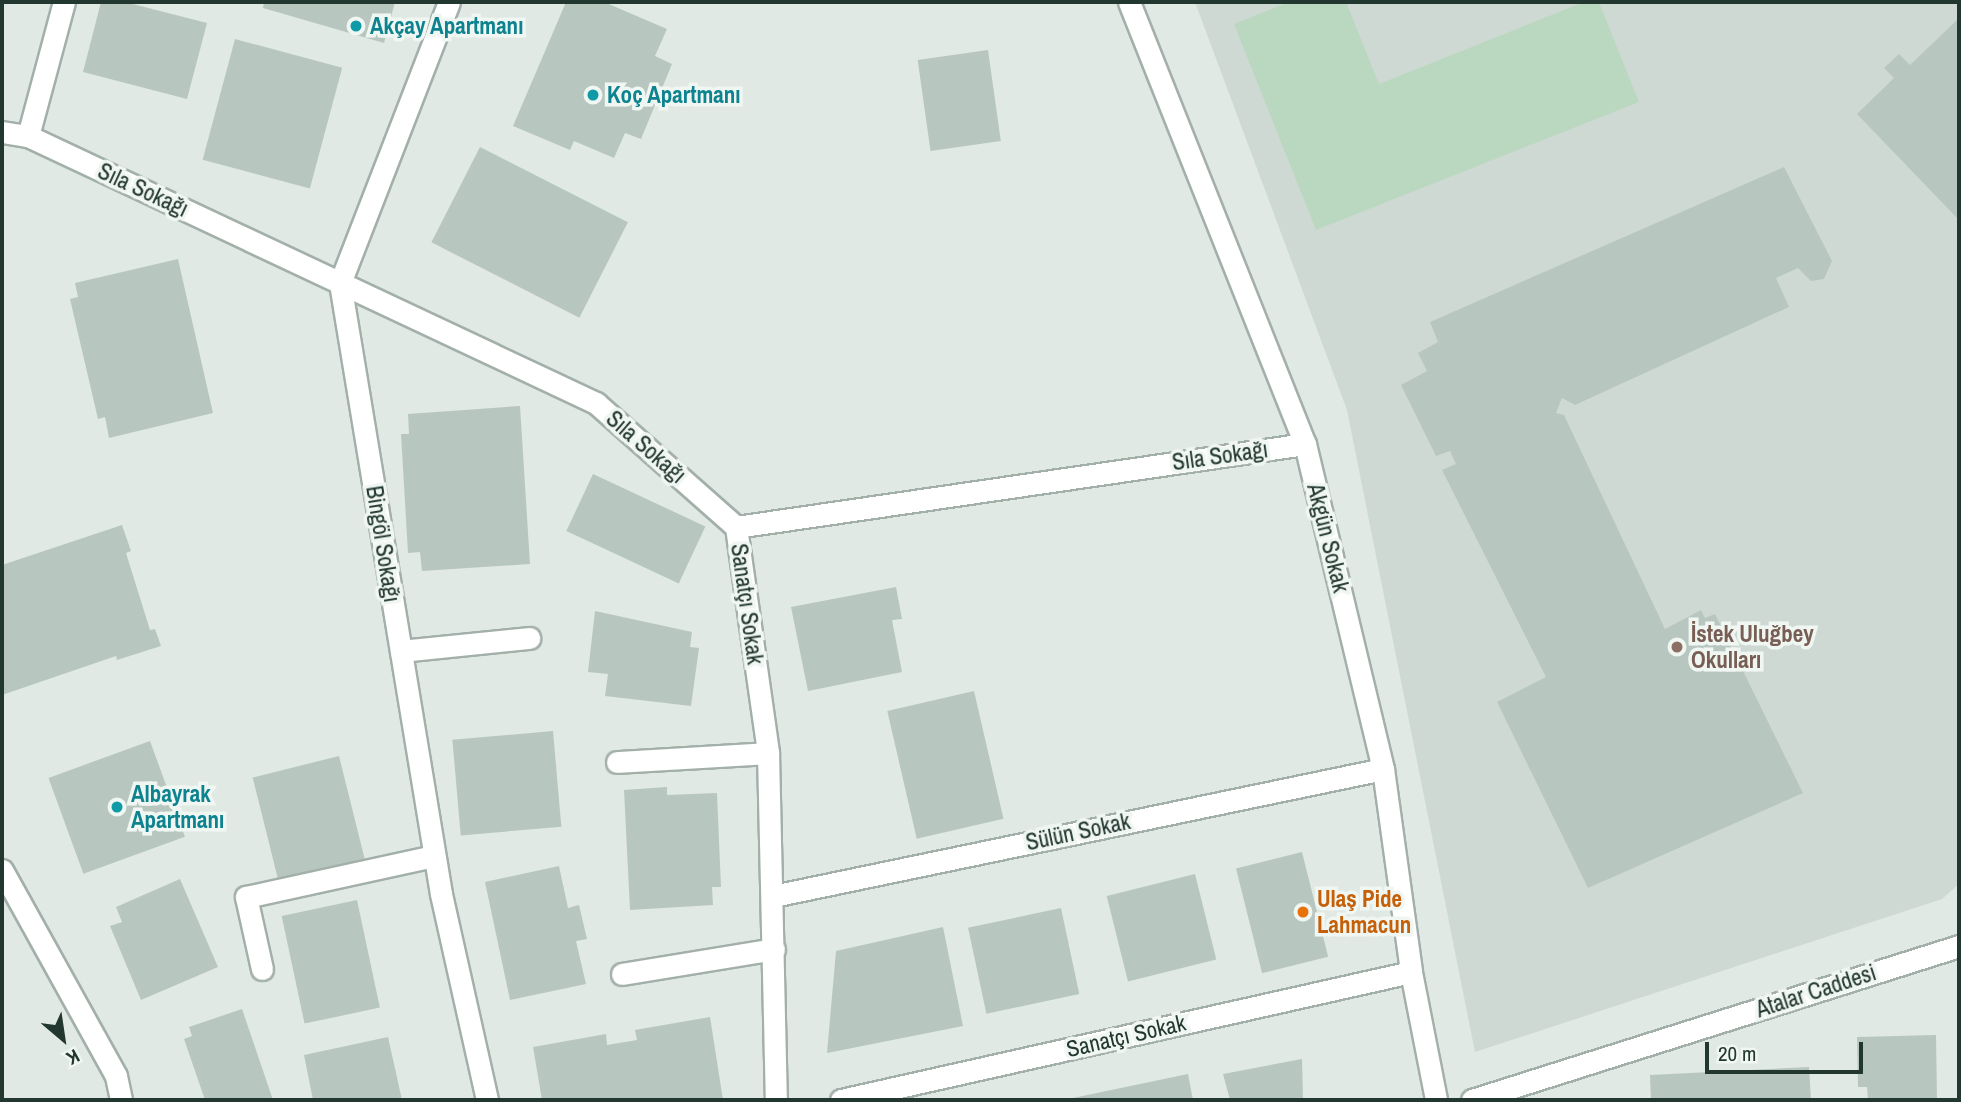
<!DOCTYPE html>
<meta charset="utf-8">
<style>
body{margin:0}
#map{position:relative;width:1961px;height:1102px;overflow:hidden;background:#e0e9e4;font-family:"Archivo Narrow",sans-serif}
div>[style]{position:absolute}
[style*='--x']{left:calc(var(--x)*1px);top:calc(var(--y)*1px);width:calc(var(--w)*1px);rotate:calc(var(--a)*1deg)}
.built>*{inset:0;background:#ced9d3}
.green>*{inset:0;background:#bad8c0}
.building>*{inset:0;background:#b8c6c0;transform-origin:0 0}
.roads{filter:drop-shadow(2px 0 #a3b0aa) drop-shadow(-2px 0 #a3b0aa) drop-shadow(0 2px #a3b0aa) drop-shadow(0 -2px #a3b0aa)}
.lane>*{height:21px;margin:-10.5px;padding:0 10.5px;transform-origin:10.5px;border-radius:10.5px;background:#fff}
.street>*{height:21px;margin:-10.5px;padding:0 10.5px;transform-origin:10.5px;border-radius:10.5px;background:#fff}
.secondary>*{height:21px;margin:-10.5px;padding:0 10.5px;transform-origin:10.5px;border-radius:10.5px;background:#fff}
.dots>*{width:19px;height:19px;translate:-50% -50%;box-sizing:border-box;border:4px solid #f0f6f2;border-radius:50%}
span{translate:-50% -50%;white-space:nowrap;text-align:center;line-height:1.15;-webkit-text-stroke:7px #f0f6f2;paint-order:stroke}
.culture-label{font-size:23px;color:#0d838f;font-weight:700}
.left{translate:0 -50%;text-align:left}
.street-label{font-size:23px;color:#223730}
.education-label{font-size:23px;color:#785e54;font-weight:700}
.food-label{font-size:23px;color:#c56008;font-weight:700}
.frame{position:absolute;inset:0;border:4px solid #223730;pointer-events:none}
.north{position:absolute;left:28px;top:1004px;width:70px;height:70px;-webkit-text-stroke:5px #f0f6f2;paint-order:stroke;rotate:151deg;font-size:19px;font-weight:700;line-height:28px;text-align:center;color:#223730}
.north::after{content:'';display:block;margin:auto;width:24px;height:32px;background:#223730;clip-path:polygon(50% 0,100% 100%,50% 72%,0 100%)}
.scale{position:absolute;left:1705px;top:1042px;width:158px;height:32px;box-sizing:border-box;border:4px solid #223730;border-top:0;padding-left:9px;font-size:21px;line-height:24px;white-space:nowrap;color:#223730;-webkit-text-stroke:5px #f0f6f2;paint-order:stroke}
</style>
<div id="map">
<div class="built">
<div style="clip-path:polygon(1195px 2px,1959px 2px,1959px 884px,1942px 899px,1475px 1052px,1347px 410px)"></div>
</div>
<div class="green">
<div style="clip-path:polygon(1289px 2px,1346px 2px,1379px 84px,1584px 2px,1599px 2px,1639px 102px,1316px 230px,1234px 24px)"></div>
</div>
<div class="building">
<div style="clip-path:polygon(101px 2px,125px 2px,207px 23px,187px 99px,83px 72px)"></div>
<div style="clip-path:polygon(264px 2px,395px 2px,384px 43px,263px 8px)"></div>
<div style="clip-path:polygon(566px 2px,604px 2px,667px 29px,655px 56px,672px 64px,641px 139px,625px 133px,614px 158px,574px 141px,570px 150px,513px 126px)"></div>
<div style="clip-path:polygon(1959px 18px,1959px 220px,1857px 114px,1894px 78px,1884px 68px,1899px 54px,1910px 65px)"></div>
<div style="left:235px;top:39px;width:111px;height:125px;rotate:15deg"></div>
<div style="left:988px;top:50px;width:92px;height:71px;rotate:82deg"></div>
<div style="left:480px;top:147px;width:166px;height:107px;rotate:27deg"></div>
<div style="clip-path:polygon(1784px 167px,1832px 261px,1824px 279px,1811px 281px,1798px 268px,1776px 278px,1789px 307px,1575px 405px,1562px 398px,1556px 413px,1564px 415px,1665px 629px,1701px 610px,1705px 618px,1715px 614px,1803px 793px,1588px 888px,1497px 702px,1546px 677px,1442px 470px,1456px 464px,1450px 451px,1436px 456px,1401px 385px,1427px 371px,1418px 353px,1438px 342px,1430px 322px)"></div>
<div style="clip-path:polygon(178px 259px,213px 413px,109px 438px,105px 417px,98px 419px,70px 299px,78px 297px,75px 283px)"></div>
<div style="clip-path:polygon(520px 406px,530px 564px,422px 571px,420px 552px,408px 553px,401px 434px,409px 434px,408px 414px)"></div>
<div style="left:593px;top:474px;width:124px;height:63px;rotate:25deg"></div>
<div style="clip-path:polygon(122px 525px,131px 551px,126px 553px,150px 630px,155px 629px,161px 646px,117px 660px,116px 656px,2px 695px,2px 565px)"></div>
<div style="clip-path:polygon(896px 587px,902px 619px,892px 620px,902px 672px,808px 691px,791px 607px)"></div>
<div style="clip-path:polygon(595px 611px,692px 632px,690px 647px,699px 648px,691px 706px,605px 696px,608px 674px,588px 672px)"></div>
<div style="left:974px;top:691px;width:131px;height:89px;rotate:77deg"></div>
<div style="left:553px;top:731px;width:96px;height:101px;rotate:85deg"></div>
<div style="left:150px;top:741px;width:102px;height:108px;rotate:70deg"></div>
<div style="left:339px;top:756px;width:107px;height:89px;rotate:76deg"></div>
<div style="clip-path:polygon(667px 787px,667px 795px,717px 793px,721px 887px,712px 887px,713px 905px,630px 910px,624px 790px)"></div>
<div style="left:1302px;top:852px;width:108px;height:68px;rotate:76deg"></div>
<div style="clip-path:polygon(559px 866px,568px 908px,579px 905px,587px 939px,576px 941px,586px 984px,510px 1000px,485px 882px)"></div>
<div style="left:1195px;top:874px;width:88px;height:91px;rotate:76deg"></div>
<div style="clip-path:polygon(180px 879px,218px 967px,141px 1000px,110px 926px,122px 922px,116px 907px)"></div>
<div style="left:357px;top:900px;width:110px;height:77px;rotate:78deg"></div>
<div style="left:1061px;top:908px;width:88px;height:95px;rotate:78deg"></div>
<div style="clip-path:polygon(943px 927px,963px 1026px,827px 1053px,836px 951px)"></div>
<div style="clip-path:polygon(242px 1009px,273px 1100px,205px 1100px,184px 1039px,192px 1036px,189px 1027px)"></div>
<div style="clip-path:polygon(710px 1017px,723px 1100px,542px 1100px,533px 1047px,606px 1034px,607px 1045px,637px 1040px,635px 1030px)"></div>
<div style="clip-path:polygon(1936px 1035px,1937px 1100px,1868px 1100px,1867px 1087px,1858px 1087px,1857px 1037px)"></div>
<div style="clip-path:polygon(388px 1037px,402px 1100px,313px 1100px,304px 1055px)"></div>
<div style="clip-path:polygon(1302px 1059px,1303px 1100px,1230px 1100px,1223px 1074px)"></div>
<div style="clip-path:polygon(1809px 1067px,1811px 1100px,1651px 1100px,1650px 1075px)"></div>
<div style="clip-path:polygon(1188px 1074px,1193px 1100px,1068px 1100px,1068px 1099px)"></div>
</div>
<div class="roads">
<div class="lane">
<div style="--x:401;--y:651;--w:129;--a:-5.8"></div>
<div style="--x:617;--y:762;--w:151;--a:-3.4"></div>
<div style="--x:262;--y:969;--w:74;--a:-102.5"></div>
<div style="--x:246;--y:897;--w:192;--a:-12.3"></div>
<div style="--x:622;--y:974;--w:154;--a:-9.3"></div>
</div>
<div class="street">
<div style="--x:449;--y:2;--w:301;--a:111.2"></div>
<div style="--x:340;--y:283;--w:619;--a:80.61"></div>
<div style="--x:441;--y:894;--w:211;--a:77.4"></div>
<div style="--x:2;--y:132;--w:26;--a:9"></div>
<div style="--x:28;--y:136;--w:628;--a:25.18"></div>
<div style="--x:596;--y:403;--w:187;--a:41.5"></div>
<div style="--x:736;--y:527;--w:575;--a:-8.3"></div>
<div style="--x:28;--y:136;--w:139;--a:-75"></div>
<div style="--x:736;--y:527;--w:228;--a:81.9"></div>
<div style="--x:768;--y:753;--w:347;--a:88.7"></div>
<div style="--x:773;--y:896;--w:623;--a:-11.76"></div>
<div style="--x:841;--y:1100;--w:584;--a:-12.66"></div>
</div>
<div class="secondary">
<div style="--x:1129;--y:2;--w:476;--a:68.3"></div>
<div style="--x:1305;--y:444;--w:334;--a:76.5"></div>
<div style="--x:1383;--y:769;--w:205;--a:82.1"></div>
<div style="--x:1411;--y:972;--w:130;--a:78.9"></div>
<div style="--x:2;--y:870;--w:235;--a:61"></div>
<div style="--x:116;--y:1076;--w:25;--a:78"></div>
<div style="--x:1472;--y:1100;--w:511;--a:-17.55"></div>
</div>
</div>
<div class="dots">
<div style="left:356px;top:26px;background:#0f9aa8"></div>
<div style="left:593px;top:95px;background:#0f9aa8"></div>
<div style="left:1677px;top:647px;background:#8d6e63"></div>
<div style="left:117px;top:807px;background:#0f9aa8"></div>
<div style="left:1303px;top:912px;background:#e8710a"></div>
</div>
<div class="culture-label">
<span class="left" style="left:370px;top:26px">Akçay Apartmanı</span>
<span class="left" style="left:607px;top:95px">Koç Apartmanı</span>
<span class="left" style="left:131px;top:807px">Albayrak<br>Apartmanı</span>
</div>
<div class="street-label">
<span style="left:143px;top:190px;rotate:25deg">Sıla Sokağı</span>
<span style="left:646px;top:447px;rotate:41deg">Sıla Sokağı</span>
<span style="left:1220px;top:456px;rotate:-8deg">Sıla Sokağı</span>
<span style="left:1328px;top:538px;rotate:76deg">Akgün Sokak</span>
<span style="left:383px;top:544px;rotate:81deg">Bingöl Sokağı</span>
<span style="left:747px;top:604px;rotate:82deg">Sanatçı Sokak</span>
<span style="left:1078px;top:832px;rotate:-12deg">Sülün Sokak</span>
<span style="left:1816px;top:991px;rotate:-18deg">Atalar Caddesi</span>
<span style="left:1126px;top:1036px;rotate:-13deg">Sanatçı Sokak</span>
</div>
<div class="education-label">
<span class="left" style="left:1691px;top:647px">İstek Uluğbey<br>Okulları</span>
</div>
<div class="food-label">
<span class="left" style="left:1317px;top:912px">Ulaş Pide<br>Lahmacun</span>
</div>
<div class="frame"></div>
<div class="north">K</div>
<div class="scale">20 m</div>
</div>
